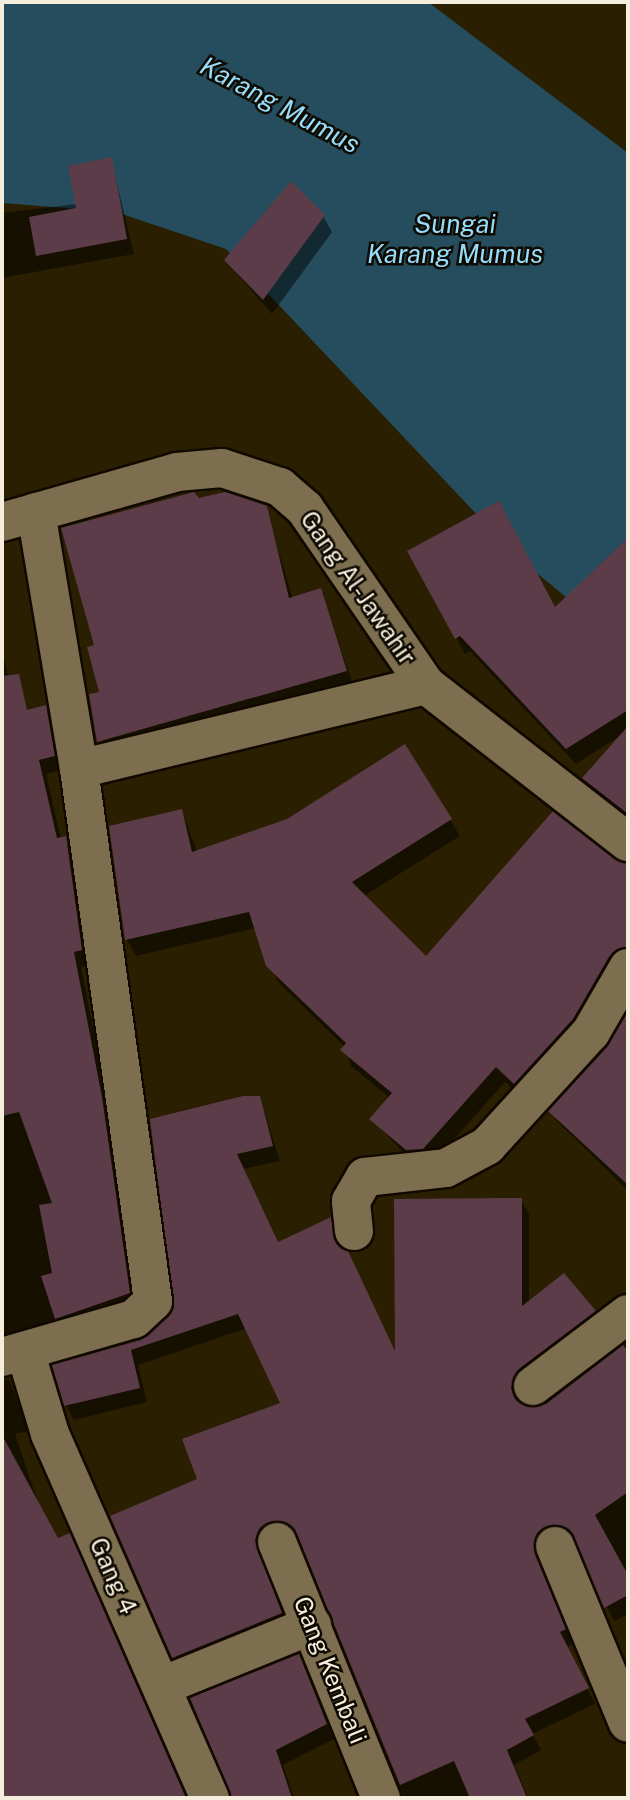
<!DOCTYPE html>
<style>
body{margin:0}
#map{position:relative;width:630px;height:1800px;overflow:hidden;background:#2a1f01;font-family:"Public Sans",sans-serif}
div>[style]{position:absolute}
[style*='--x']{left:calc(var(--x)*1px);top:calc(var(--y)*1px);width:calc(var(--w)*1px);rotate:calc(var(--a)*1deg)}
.water>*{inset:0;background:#254d5d}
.shadow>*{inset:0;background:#0007}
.building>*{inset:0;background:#5c3c49}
.roads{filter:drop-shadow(2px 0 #110900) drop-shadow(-2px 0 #110900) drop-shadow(0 2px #110900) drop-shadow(0 -2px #110900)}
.street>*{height:38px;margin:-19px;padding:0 19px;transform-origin:19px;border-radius:19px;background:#7c6e4e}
span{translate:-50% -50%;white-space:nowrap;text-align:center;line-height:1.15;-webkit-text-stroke:5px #0f0a01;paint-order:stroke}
.street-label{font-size:24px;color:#f6eedd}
.water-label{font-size:26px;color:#96ddfb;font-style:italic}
.frame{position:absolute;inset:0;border:4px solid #f6eedd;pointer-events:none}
</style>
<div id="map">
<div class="water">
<div style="clip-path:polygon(2px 2px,428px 2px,628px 153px,628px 648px,516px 556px,226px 249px,116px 212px,2px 203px)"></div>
</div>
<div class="shadow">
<div style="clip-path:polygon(111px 159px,134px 254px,2px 278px,2px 213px,77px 204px)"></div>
<div style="clip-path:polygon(323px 216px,332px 232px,272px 314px,226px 261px)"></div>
<div style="clip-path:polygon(198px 500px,265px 507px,293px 599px,320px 590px,354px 687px,107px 757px,91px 696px,101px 693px,96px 646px)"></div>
<div style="clip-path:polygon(409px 551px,555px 609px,610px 557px,628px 575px,628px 822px,593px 795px,584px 779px,620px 736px,576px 764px,470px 651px,465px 654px)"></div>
<div style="clip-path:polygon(2px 650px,17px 714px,45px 707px,54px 721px,62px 770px,46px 774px,61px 839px,74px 852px,89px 965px,81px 967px,110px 1113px,137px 1308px,2px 1352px)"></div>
<div style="clip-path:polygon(405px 746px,460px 836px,364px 896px,426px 958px,614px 861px,628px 863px,628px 967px,524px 1099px,505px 1082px,432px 1164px,416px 1166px,372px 1119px,390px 1098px,351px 1066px,345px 1047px,278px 982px,256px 928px,136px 956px,127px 940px,111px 827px,182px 811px,197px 852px,288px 820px)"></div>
<div style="clip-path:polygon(628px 1053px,628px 1191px,555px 1119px)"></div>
<div style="clip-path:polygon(260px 1098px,280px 1161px,244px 1169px,278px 1243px,330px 1220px,397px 1356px,521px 1200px,529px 1214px,529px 1303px,594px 1312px,603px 1326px,521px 1392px,522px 1404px,537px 1410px,628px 1343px,628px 1614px,614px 1621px,577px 1543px,556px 1540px,541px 1558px,573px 1644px,567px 1647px,595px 1704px,532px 1734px,541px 1750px,514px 1765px,528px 1798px,404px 1798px,300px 1539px,278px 1536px,263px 1554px,289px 1628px,182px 1672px,112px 1517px,199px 1479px,282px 1404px,247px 1328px,138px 1365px,147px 1402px,74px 1420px,66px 1405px,54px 1367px,142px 1341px,175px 1309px,152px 1120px)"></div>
<div style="clip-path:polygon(9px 1379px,29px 1431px,15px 1434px,40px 1508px,58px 1540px,77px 1550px,190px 1798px,2px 1798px,2px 1380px)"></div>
<div style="clip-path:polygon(298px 1656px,334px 1739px,283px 1765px,294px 1798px,233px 1798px,192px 1699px)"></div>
</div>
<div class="building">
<div style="clip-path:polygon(112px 157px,127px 239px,36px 256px,29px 217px,76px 208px,68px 166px)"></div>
<div style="clip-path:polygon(291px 181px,325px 215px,263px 300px,224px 260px)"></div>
<div style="clip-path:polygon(194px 492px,199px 498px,225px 492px,267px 506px,289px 598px,321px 588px,347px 671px,97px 742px,89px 694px,99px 692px,87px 647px,94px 645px,61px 528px)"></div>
<div style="clip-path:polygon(499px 501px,555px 607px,628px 538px,628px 710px,566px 749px,460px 636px,455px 639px,407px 551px)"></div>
<div style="clip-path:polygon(19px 674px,27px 710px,46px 705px,55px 756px,39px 760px,57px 838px,66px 836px,82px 950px,74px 952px,102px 1097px,130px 1293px,55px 1319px,41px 1276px,52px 1273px,39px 1205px,52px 1203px,19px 1112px,2px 1116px,2px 676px)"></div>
<div style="clip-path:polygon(628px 726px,628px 814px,582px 778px)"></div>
<div style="clip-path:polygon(405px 744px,452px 819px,352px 882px,426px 956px,553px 811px,628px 863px,628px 946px,609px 957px,573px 1019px,514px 1084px,496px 1067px,423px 1149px,406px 1150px,369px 1119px,392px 1093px,340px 1050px,346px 1043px,266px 966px,249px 912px,125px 940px,109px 826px,182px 809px,192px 852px,287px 819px)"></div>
<div style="clip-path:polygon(628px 1011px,628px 1185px,548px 1111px,607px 1047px)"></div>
<div style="clip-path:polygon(243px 1096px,260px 1096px,273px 1146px,237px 1154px,278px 1242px,331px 1217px,336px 1243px,348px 1251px,395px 1351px,394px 1199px,522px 1198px,522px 1306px,564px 1273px,596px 1311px,519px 1369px,511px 1388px,515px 1399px,525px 1406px,546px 1404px,623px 1345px,628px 1351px,628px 1492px,595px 1515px,628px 1575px,628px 1595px,604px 1608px,569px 1529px,547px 1526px,537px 1533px,535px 1554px,566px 1629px,560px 1632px,589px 1688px,525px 1719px,534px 1735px,507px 1750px,527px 1798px,470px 1798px,454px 1761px,400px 1785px,297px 1534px,281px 1521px,260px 1528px,255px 1540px,282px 1613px,172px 1658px,110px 1516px,197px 1479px,182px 1439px,280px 1403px,238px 1314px,131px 1350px,140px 1388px,64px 1406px,52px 1365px,141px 1340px,174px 1308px,150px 1119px)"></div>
<div style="clip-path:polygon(2px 1435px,58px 1538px,70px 1533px,186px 1798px,2px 1798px)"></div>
<div style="clip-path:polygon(299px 1654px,327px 1724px,276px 1750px,292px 1798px,232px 1798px,190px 1698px)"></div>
</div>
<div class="roads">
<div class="street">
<div style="--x:36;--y:512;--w:261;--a:80.5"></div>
<div style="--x:2;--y:522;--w:182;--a:-15.9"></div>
<div style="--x:177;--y:472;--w:45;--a:-5.1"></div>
<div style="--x:222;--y:468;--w:61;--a:18.1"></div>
<div style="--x:280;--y:487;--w:33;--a:41"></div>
<div style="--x:305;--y:509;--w:214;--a:55.5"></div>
<div style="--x:426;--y:685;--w:256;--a:37.9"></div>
<div style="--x:354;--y:1231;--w:30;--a:-96"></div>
<div style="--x:351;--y:1201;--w:28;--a:-60"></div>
<div style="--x:365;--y:1177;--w:81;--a:-6.3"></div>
<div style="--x:446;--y:1168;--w:47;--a:-28.2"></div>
<div style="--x:487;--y:1146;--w:154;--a:-47.6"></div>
<div style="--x:591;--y:1032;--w:74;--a:-60"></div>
<div style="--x:25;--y:1351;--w:87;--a:73.2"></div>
<div style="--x:50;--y:1434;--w:398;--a:66.3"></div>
<div style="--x:2;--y:1357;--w:137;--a:-16.1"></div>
<div style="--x:134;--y:1319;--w:26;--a:-43"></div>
<div style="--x:153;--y:1301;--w:537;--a:-97.92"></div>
<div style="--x:79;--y:769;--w:357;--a:-13.6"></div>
<div style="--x:533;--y:1386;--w:119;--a:-37.2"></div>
<div style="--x:277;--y:1542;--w:276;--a:67.9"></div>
<div style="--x:555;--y:1546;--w:191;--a:67.6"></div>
<div style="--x:162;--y:1686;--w:162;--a:-22.1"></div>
</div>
</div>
<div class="street-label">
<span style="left:358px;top:588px;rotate:55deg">Gang Al-Jawahir</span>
<span style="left:113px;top:1576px;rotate:66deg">Gang 4</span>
<span style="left:330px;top:1670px;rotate:68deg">Gang Kembali</span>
</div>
<div class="water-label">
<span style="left:280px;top:105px;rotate:28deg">Karang Mumus</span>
<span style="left:455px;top:239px">Sungai<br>Karang Mumus</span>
</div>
<div class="frame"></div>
</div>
